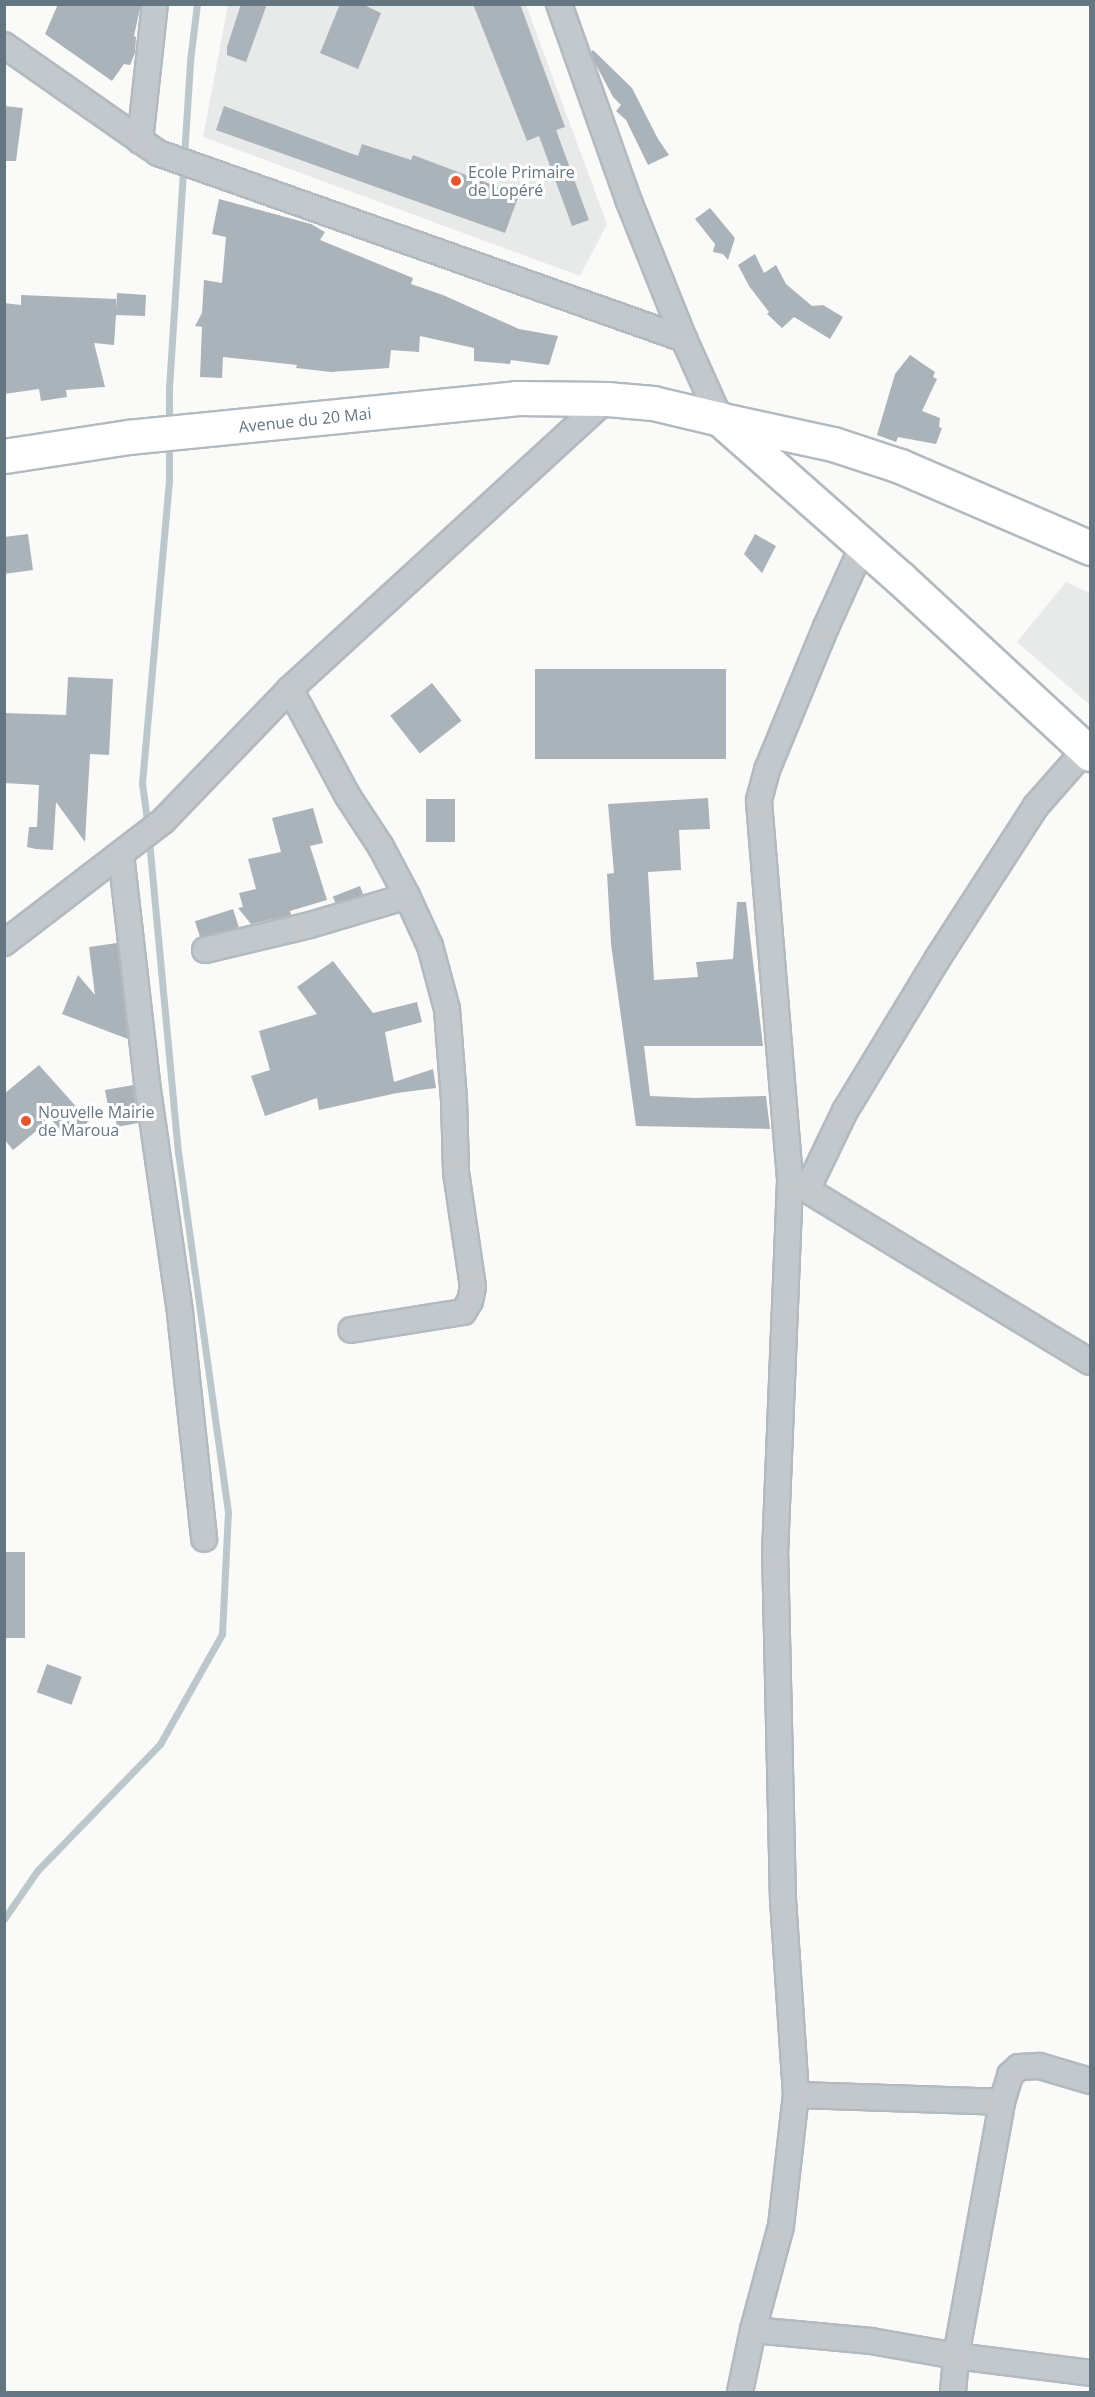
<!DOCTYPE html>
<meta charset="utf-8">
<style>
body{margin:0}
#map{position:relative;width:1095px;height:2397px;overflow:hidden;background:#fafaf8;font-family:"Open Sans",sans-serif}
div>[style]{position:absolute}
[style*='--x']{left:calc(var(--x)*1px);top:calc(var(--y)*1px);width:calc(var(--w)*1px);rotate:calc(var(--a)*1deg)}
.built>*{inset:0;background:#e8e9e9}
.stream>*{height:7px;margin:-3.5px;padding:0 3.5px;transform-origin:3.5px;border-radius:3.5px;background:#bbc7cb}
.building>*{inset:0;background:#aab3b9;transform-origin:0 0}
.roads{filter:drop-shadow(2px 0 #b3babf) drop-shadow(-2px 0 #b3babf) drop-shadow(0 2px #b3babf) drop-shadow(0 -2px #b3babf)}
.street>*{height:24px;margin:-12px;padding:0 12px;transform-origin:12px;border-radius:12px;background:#c3c8cc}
.secondary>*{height:33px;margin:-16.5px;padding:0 16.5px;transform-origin:16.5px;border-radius:16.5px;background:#fff}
.dots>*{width:16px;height:16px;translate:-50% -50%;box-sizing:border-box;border:3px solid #fff;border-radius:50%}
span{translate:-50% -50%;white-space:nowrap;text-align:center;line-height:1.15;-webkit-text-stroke:6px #fff;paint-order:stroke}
.poi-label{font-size:16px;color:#657683}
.left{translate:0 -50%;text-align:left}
.street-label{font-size:16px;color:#657683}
.frame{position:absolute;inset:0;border:6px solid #657683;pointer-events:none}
</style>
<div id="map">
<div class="built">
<div style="clip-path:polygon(228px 5px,526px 5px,607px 224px,580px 276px,203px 137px)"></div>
<div style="clip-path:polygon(1066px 582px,1090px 593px,1090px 705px,1017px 642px)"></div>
</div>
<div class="stream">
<div style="--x:169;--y:424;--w:36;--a:-90"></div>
<div style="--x:169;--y:388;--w:328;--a:-86.3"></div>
<div style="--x:190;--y:61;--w:57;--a:-83"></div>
<div style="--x:148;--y:828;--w:45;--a:-97.6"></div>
<div style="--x:142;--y:783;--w:302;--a:-84.9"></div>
<div style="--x:169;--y:482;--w:41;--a:-90"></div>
<div style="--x:4;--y:1919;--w:58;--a:-55.5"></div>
<div style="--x:37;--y:1871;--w:177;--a:-45.9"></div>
<div style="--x:160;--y:1744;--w:126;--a:-60.6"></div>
<div style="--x:222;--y:1634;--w:122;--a:-87.2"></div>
<div style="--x:228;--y:1512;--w:362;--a:-97.9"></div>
<div style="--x:178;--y:1153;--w:315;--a:-95.3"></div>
</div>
<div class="building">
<div style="clip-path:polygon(58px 4px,141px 4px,134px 36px,136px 37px,135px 53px,130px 65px,124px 64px,112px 81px,45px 34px)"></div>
<div style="clip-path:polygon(241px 4px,267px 4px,246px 62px,227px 55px,227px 47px)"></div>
<div style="clip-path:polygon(340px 4px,362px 4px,381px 13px,358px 69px,320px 53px)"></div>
<div style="clip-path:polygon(473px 4px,520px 4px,565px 127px,556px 130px,589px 220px,572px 226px,539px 136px,527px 141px)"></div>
<div style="clip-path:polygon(593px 50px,632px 88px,658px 139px,669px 155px,648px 165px,626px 120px,616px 111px,621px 105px,613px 97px,595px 63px,591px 52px)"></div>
<div style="clip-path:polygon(4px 106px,23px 108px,16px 161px,4px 161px)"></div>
<div style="clip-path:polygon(224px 106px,358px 156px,362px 144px,411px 160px,413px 155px,519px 195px,505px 233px,216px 130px)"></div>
<div style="clip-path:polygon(219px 199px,311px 224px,325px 232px,320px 240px,413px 278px,411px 284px,443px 295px,519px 329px,558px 336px,549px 365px,511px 360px,510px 364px,474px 361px,474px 348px,420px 336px,419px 352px,391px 350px,389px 368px,331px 372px,296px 368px,297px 365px,223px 357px,222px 378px,200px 377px,202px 327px,195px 326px,202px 313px,204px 280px,222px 283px,226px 237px,212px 234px)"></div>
<div style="clip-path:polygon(710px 208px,735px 238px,728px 260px,723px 254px,713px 252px,715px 244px,695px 219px)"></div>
<div style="clip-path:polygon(755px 254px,764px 273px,776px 265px,786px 284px,812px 306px,823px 305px,843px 317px,830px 339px,794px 317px,782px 328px,767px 314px,769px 312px,749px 286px,738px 265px)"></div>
<div style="clip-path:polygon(117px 293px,146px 295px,145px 316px,116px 315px,114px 345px,94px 343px,105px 387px,66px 390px,67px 397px,41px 401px,39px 389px,4px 394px,4px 303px,21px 305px,21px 295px,116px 299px,116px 310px)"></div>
<div style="clip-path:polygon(910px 355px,935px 372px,933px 377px,937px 379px,922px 411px,940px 418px,939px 427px,942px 428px,936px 444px,898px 437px,896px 442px,877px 435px,895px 374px)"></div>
<div style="clip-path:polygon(28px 534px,33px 570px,4px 574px,4px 537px)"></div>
<div style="clip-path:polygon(755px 534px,776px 546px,762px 573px,744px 554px)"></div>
<div style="left:535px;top:669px;width:191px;height:90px"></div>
<div style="clip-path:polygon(68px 677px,113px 679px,109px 755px,90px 754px,85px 842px,56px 802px,53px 850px,36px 849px,27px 847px,29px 827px,37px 827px,39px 785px,4px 783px,4px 713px,66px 715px)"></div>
<div style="left:432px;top:683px;width:48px;height:53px;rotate:52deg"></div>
<div style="clip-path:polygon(708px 798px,710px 829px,679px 830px,681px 870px,648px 872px,654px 980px,698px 977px,696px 962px,733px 959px,737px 902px,746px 902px,763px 1046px,644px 1046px,650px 1096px,695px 1098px,766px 1096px,770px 1129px,636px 1126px,611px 944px,607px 874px,614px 873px,608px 804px)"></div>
<div style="left:455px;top:799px;width:43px;height:29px;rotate:90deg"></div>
<div style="clip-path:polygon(313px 808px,323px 843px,310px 846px,327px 900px,290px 911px,291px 915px,251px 924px,238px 908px,243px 907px,239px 893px,256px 889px,248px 859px,281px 852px,272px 818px)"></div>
<div style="left:360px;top:886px;width:9px;height:29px;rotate:69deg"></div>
<div style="left:233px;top:909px;width:19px;height:40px;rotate:72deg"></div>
<div style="clip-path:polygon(117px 943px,128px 1039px,62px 1014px,78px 975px,95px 995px,89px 947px)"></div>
<div style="clip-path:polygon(333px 961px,373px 1013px,417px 1002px,422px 1022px,385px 1032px,394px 1082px,433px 1069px,436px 1088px,397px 1093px,319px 1110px,317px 1098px,265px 1116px,251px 1076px,270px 1070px,259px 1031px,317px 1014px,297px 987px)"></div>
<div style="clip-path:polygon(39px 1065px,89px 1121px,75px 1134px,67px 1124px,60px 1130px,51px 1119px,13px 1150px,4px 1139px,4px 1094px)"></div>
<div style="clip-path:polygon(133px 1085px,138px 1123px,117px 1127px,115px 1116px,110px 1117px,105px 1090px)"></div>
<div style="left:4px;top:1552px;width:21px;height:86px"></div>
<div style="left:47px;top:1664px;width:37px;height:30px;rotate:20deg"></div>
</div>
<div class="roads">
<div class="street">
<div style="--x:559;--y:4;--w:207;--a:70.5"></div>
<div style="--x:628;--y:199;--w:151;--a:68.2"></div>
<div style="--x:684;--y:339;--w:88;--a:65.8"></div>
<div style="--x:4;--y:45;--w:188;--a:35"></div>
<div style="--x:158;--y:153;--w:558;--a:19.47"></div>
<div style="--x:140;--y:141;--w:138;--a:-83.8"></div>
<div style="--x:290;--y:689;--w:120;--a:61.7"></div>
<div style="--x:347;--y:795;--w:62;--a:56.8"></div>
<div style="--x:381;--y:847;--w:55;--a:62"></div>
<div style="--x:407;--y:896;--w:55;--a:65.3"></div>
<div style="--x:430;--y:946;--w:65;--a:74.9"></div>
<div style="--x:447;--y:1009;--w:90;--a:85.6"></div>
<div style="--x:454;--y:1099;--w:73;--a:88.4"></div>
<div style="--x:456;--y:1172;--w:116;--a:81.6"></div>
<div style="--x:473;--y:1287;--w:14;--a:102"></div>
<div style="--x:470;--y:1301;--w:13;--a:122"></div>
<div style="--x:463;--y:1312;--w:113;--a:170.9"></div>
<div style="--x:121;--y:854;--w:230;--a:83.5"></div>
<div style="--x:147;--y:1083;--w:232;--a:81.8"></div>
<div style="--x:180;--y:1313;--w:227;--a:83.9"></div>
<div style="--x:4;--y:943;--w:200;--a:-37.5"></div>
<div style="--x:163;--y:821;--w:183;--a:-46.1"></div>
<div style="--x:290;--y:689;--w:430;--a:-42.5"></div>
<div style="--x:205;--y:950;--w:108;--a:-13.4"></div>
<div style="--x:310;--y:925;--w:101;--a:-16.6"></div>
<div style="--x:794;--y:1182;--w:346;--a:31.3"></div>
<div style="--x:807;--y:1190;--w:88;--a:-64.3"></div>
<div style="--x:845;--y:1111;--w:179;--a:-58.7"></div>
<div style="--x:938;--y:958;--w:181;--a:-57.2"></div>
<div style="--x:1036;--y:806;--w:76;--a:-48.7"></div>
<div style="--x:796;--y:2095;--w:206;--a:1.9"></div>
<div style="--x:753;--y:2330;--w:119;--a:5.3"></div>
<div style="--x:871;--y:2341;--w:86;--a:10"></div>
<div style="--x:956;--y:2356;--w:135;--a:7.2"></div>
<div style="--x:740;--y:2392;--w:63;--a:-78.2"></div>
<div style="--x:753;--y:2330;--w:108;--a:-74.9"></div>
<div style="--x:781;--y:2226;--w:132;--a:-83.5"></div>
<div style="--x:796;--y:2095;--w:195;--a:-93.8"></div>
<div style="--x:783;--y:1900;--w:345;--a:-91.3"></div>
<div style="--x:775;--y:1555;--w:376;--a:-87.7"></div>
<div style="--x:790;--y:1179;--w:380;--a:-94.7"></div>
<div style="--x:759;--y:800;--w:31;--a:-75"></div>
<div style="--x:767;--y:770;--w:155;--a:-67.6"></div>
<div style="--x:826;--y:627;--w:90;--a:-65.7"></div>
<div style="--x:953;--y:2392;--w:36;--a:-85"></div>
<div style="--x:956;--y:2356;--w:258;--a:-79.7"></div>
<div style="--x:1002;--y:2102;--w:28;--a:-73"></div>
<div style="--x:1010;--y:2075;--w:12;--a:-42"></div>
<div style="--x:1019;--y:2067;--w:20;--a:-3"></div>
<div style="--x:1039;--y:2066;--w:53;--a:16.4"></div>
</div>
<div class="secondary">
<div style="--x:722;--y:420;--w:114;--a:12.2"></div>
<div style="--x:833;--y:444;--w:71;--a:18.2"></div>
<div style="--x:900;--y:466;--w:207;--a:23.3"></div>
<div style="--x:4;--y:456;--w:125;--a:-8.7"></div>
<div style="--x:128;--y:437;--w:390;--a:-5.7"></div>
<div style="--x:516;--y:398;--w:91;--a:0.6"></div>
<div style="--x:607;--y:399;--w:46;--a:5"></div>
<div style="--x:653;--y:403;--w:69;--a:13.4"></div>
<div style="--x:720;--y:419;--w:240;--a:41.5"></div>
<div style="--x:900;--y:578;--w:259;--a:42.8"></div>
</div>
</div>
<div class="dots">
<div style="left:456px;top:181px;background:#e4572e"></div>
<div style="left:26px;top:1121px;background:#e4572e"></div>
</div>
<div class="poi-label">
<span class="left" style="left:468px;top:181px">Ecole Primaire<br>de Lopéré</span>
<span class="left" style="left:38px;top:1121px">Nouvelle Mairie<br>de Maroua</span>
</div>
<div class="street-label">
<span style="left:305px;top:420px;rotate:-6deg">Avenue du 20 Mai</span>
</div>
<div class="frame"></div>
</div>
